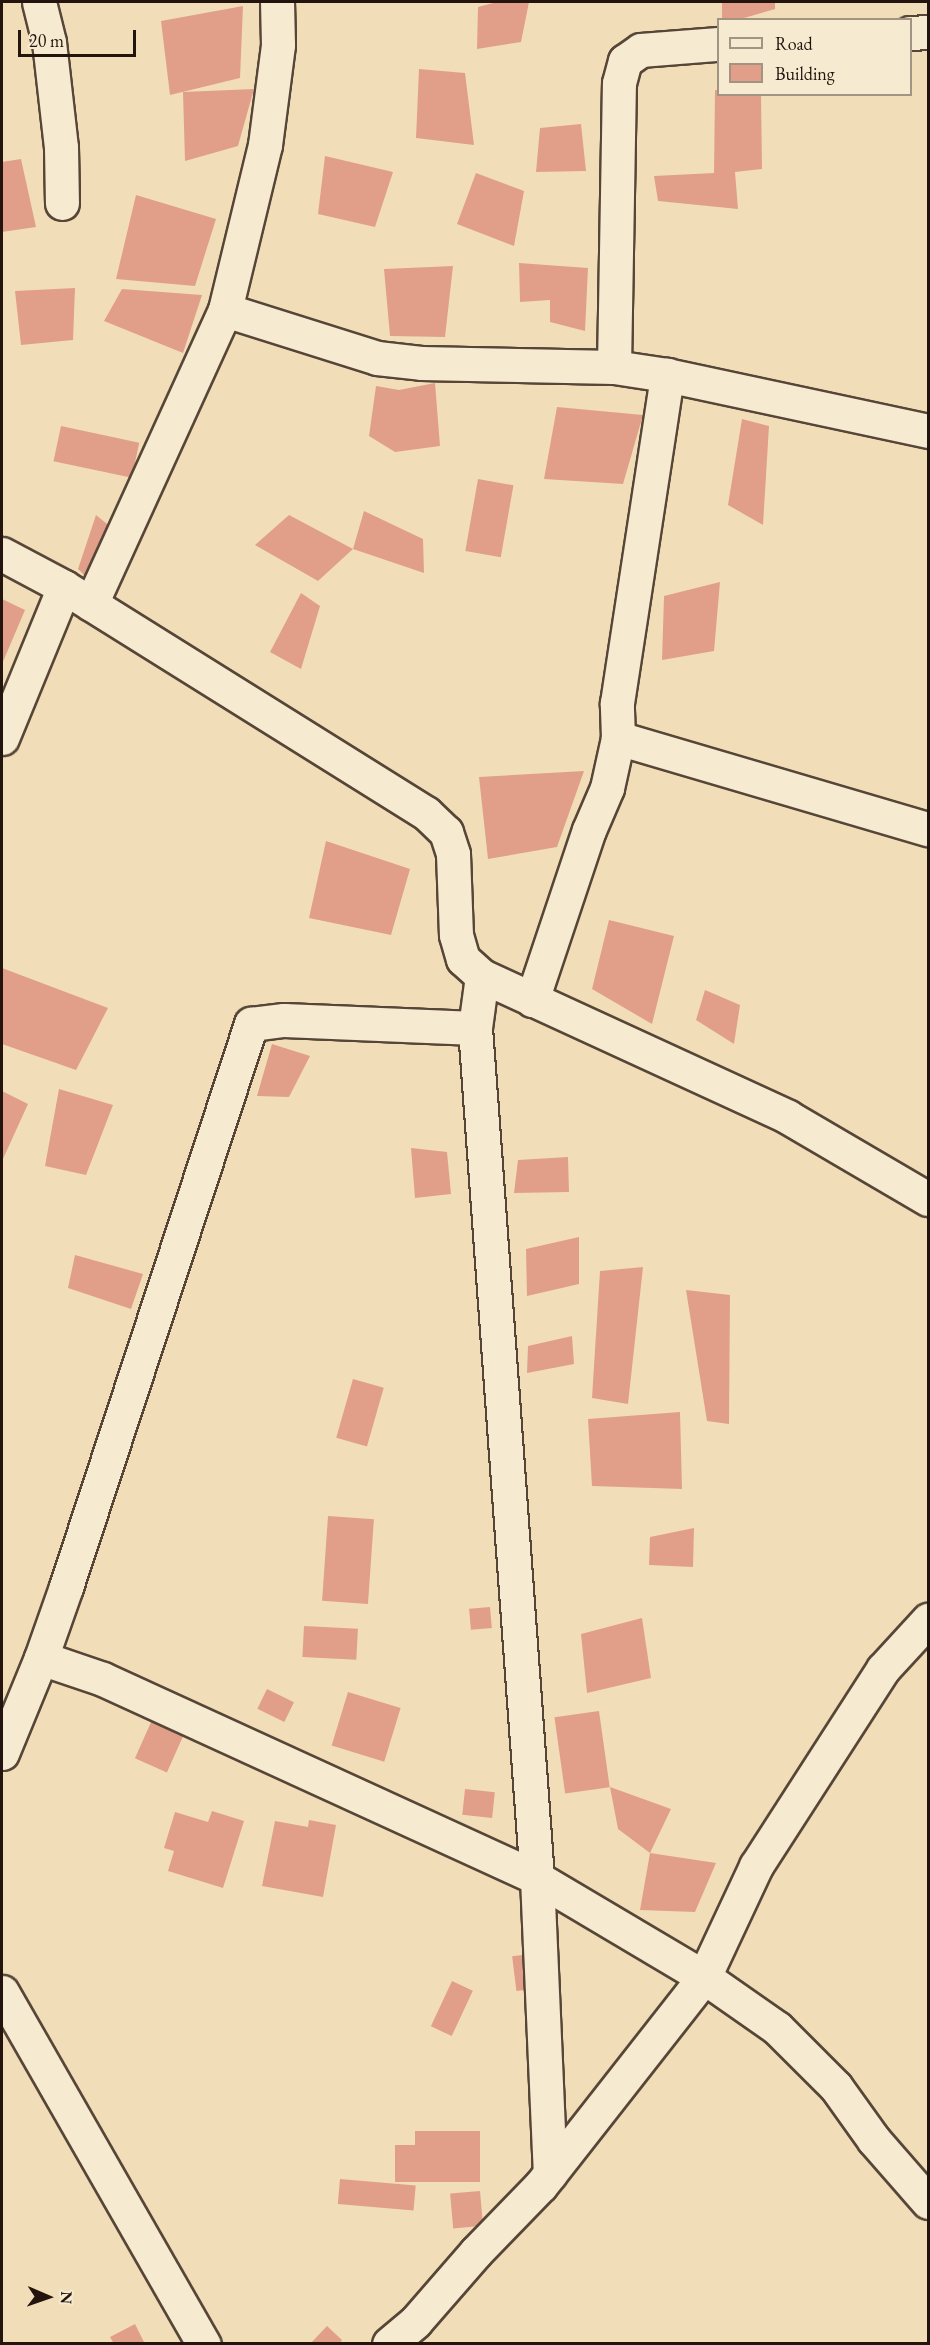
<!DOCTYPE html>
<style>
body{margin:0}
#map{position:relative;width:930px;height:2345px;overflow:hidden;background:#f1deb8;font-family:"EB Garamond",serif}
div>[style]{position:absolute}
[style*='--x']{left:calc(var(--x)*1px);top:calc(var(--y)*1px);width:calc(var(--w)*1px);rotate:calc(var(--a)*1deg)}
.building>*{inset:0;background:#e19f8a;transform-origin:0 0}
.roads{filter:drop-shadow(2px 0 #574638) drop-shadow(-2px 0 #574638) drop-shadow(0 2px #574638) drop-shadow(0 -2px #574638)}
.street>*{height:33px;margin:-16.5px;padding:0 16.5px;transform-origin:16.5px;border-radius:16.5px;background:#f6ead1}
span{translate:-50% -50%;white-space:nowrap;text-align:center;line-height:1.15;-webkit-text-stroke:6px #f6ead1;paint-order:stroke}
.frame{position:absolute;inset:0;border:3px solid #24140e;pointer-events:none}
.legend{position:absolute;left:717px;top:18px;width:195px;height:78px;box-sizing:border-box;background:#f6ead1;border:2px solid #a29483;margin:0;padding:8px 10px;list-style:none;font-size:18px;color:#24140e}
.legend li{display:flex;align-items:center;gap:12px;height:30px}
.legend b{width:30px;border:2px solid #a29483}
.north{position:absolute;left:18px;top:2267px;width:60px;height:60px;-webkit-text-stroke:4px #f6ead1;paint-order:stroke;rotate:92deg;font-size:16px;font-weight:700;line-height:24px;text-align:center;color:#24140e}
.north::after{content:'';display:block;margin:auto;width:21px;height:27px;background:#24140e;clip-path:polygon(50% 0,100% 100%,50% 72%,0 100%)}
.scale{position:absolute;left:18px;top:30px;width:118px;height:27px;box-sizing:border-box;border:3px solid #24140e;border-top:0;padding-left:8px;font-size:18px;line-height:21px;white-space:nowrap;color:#24140e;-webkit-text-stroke:4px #f6ead1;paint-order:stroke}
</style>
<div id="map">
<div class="building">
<div style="clip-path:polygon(497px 2px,529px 2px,521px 42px,477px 49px,478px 7px)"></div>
<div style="clip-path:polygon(722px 2px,775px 2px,775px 9px,737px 20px,722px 20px)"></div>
<div style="clip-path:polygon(243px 6px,240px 78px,170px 95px,161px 21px)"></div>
<div style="clip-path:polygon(419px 69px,465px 73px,474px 145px,416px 138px)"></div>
<div style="clip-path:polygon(254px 89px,238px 146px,185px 161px,183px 92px)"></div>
<div style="clip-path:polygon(715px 90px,718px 90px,718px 94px,761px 94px,762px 169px,735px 172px,738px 209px,658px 201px,654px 176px,714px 173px)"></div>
<div style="clip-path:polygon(581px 124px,586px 171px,536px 172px,540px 128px)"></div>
<div style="clip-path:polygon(325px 156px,393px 172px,375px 227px,318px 214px)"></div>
<div style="clip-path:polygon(21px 159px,36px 227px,2px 232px,2px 162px)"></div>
<div style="clip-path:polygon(476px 173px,524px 191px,514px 246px,457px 224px)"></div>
<div style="clip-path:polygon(136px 195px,216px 219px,195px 286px,116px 279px)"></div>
<div style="clip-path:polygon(519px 263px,588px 268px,585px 331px,550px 322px,550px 300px,520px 302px)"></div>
<div style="clip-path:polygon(453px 266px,445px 337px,390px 336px,384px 269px)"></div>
<div style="clip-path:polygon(75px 288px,73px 340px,21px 345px,15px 291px)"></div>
<div style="clip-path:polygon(122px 289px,202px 295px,183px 353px,104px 321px)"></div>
<div style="clip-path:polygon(435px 383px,440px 446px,395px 452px,369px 436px,376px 386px,399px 390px)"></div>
<div style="clip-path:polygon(557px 407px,643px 415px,623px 484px,544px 479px)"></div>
<div style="clip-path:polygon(742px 419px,769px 426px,763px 525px,728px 505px)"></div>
<div style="left:61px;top:426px;width:80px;height:36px;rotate:12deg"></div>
<div style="left:478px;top:479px;width:36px;height:73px;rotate:10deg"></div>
<div style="clip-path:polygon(364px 511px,423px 539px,424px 573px,353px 549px,318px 581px,255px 545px,289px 515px,353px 549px)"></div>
<div style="clip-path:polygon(96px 515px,112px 528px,90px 581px,78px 569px)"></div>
<div style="clip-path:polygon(720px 582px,714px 651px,662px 660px,664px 596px)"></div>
<div style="clip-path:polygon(301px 593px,320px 606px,301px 669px,270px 652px)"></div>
<div style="clip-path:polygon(2px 599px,25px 610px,2px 664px)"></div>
<div style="clip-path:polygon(584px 771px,557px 847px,488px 859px,479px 777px)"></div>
<div style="clip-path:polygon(326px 841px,410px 869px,391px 935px,309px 918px)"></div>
<div style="clip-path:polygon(609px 920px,674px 936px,652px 1024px,592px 989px)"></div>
<div style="clip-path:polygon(2px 968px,108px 1008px,76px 1070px,2px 1044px)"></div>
<div style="clip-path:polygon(705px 990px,740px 1005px,734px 1044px,696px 1020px)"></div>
<div style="clip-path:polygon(272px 1044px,310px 1056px,289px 1097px,257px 1096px)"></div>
<div style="clip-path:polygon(59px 1089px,113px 1105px,86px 1175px,45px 1166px)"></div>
<div style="clip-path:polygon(2px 1091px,28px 1104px,2px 1161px)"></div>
<div style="clip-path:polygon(411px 1148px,447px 1152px,451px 1194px,415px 1198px)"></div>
<div style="clip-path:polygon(568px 1157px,569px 1192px,514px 1193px,518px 1160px)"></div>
<div style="clip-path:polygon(579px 1237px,579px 1284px,527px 1296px,526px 1249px)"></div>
<div style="clip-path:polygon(75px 1255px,143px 1274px,131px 1309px,68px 1288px)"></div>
<div style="clip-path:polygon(643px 1267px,628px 1404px,592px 1398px,600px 1271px)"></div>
<div style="clip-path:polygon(686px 1290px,730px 1295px,729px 1424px,707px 1421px)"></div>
<div style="clip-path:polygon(572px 1336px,574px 1364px,527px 1373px,528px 1346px)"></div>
<div style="left:353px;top:1379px;width:32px;height:61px;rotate:16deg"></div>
<div style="clip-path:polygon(680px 1412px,682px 1489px,592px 1486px,588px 1419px)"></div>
<div style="left:328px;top:1516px;width:46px;height:85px;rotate:4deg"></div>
<div style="clip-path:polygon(694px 1528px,693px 1567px,649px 1565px,650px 1537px)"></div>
<div style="left:490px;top:1607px;width:21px;height:21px;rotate:85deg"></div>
<div style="clip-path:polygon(642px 1618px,651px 1678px,587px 1693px,581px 1634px)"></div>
<div style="left:304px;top:1626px;width:54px;height:31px;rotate:3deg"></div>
<div style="left:267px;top:1689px;width:30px;height:22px;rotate:26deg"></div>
<div style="left:348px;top:1692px;width:55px;height:56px;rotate:17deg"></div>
<div style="left:599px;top:1711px;width:77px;height:45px;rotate:82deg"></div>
<div style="left:152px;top:1720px;width:35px;height:42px;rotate:24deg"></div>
<div style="clip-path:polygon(610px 1787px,671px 1809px,650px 1853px,716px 1863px,695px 1912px,640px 1910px,650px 1853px,618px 1829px)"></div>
<div style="left:465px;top:1789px;width:30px;height:26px;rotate:6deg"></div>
<div style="clip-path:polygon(212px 1811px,244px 1821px,223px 1888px,168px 1871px,174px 1851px,164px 1848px,175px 1812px,208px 1822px)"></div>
<div style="clip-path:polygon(309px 1820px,336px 1825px,323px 1897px,262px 1886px,275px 1821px,308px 1827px)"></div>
<div style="left:531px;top:1954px;width:35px;height:19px;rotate:83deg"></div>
<div style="left:452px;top:1981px;width:23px;height:50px;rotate:25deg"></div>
<div style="clip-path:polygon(415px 2131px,480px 2131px,480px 2182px,395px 2182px,395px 2145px,415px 2145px)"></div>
<div style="left:340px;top:2179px;width:76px;height:25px;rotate:5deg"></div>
<div style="left:480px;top:2191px;width:35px;height:30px;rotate:85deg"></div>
<div style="clip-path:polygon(135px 2324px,145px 2344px,114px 2344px,110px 2337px)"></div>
<div style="clip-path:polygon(327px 2326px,342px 2340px,339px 2344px,310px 2344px)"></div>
</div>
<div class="roads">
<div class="street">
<div style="--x:39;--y:2;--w:41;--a:76"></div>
<div style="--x:49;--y:42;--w:106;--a:83.5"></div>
<div style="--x:61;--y:147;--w:56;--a:89"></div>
<div style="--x:910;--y:33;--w:18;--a:-3"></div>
<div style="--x:225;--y:310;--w:159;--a:17.5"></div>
<div style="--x:377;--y:358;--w:44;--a:6.5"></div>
<div style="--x:421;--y:363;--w:193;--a:1.2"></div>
<div style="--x:614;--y:367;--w:54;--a:8.6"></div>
<div style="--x:667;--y:375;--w:267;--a:12.1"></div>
<div style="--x:614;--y:367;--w:284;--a:-89"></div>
<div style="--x:619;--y:83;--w:23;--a:-75"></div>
<div style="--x:625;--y:61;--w:19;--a:-35"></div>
<div style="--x:641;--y:50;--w:77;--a:-4.5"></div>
<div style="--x:2;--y:554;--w:70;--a:28"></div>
<div style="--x:64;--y:587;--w:427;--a:32"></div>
<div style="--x:426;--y:813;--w:28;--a:44"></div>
<div style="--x:446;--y:832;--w:23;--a:72"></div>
<div style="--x:453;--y:854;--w:81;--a:87.9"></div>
<div style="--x:456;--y:935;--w:25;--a:74"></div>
<div style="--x:463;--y:959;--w:25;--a:42"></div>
<div style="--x:482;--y:976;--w:337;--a:24.7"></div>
<div style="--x:788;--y:1117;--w:162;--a:30.4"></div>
<div style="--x:91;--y:604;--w:323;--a:-65.5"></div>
<div style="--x:225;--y:310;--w:170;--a:-76.4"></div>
<div style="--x:265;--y:145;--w:101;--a:-82.6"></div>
<div style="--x:278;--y:45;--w:43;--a:-91.3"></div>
<div style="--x:2;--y:738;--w:163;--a:-67.7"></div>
<div style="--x:618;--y:738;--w:323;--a:16.4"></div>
<div style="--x:482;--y:976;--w:52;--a:97.7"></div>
<div style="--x:475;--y:1028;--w:852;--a:85.83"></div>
<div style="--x:537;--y:1878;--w:296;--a:87.5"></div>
<div style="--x:532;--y:1000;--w:179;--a:-71.5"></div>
<div style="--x:589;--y:830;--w:46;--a:-66.8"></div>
<div style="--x:607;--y:788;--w:51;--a:-77.6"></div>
<div style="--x:618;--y:738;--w:35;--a:-92"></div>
<div style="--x:617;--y:703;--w:332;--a:-81.3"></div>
<div style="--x:41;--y:1658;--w:65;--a:18.7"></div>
<div style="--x:103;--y:1679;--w:477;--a:24.6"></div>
<div style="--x:537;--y:1878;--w:194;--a:30.7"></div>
<div style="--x:704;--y:1977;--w:89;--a:34.9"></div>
<div style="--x:777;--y:2028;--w:83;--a:45"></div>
<div style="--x:836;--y:2087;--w:65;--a:54.4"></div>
<div style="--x:874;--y:2140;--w:82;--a:48.9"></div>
<div style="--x:2;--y:1753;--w:103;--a:-67.7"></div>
<div style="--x:41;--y:1658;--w:75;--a:-70.6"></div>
<div style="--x:66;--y:1587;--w:593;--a:-71.81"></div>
<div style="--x:251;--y:1024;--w:33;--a:-7"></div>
<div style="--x:284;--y:1020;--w:191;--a:2.4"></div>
<div style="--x:2;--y:1992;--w:406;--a:60.2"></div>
<div style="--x:389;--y:2344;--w:35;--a:-40"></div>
<div style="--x:416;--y:2321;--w:91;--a:-49"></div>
<div style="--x:476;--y:2252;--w:93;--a:-45.9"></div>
<div style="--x:541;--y:2185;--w:264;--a:-51.9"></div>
<div style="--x:704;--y:1977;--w:123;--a:-64.9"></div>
<div style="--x:756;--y:1866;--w:234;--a:-57.2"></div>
<div style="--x:883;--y:1669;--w:67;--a:-47.4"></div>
</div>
</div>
<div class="frame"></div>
<ul class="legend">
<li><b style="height:8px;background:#f6ead1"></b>Road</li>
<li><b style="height:16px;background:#e19f8a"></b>Building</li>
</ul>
<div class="north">N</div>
<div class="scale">20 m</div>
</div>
